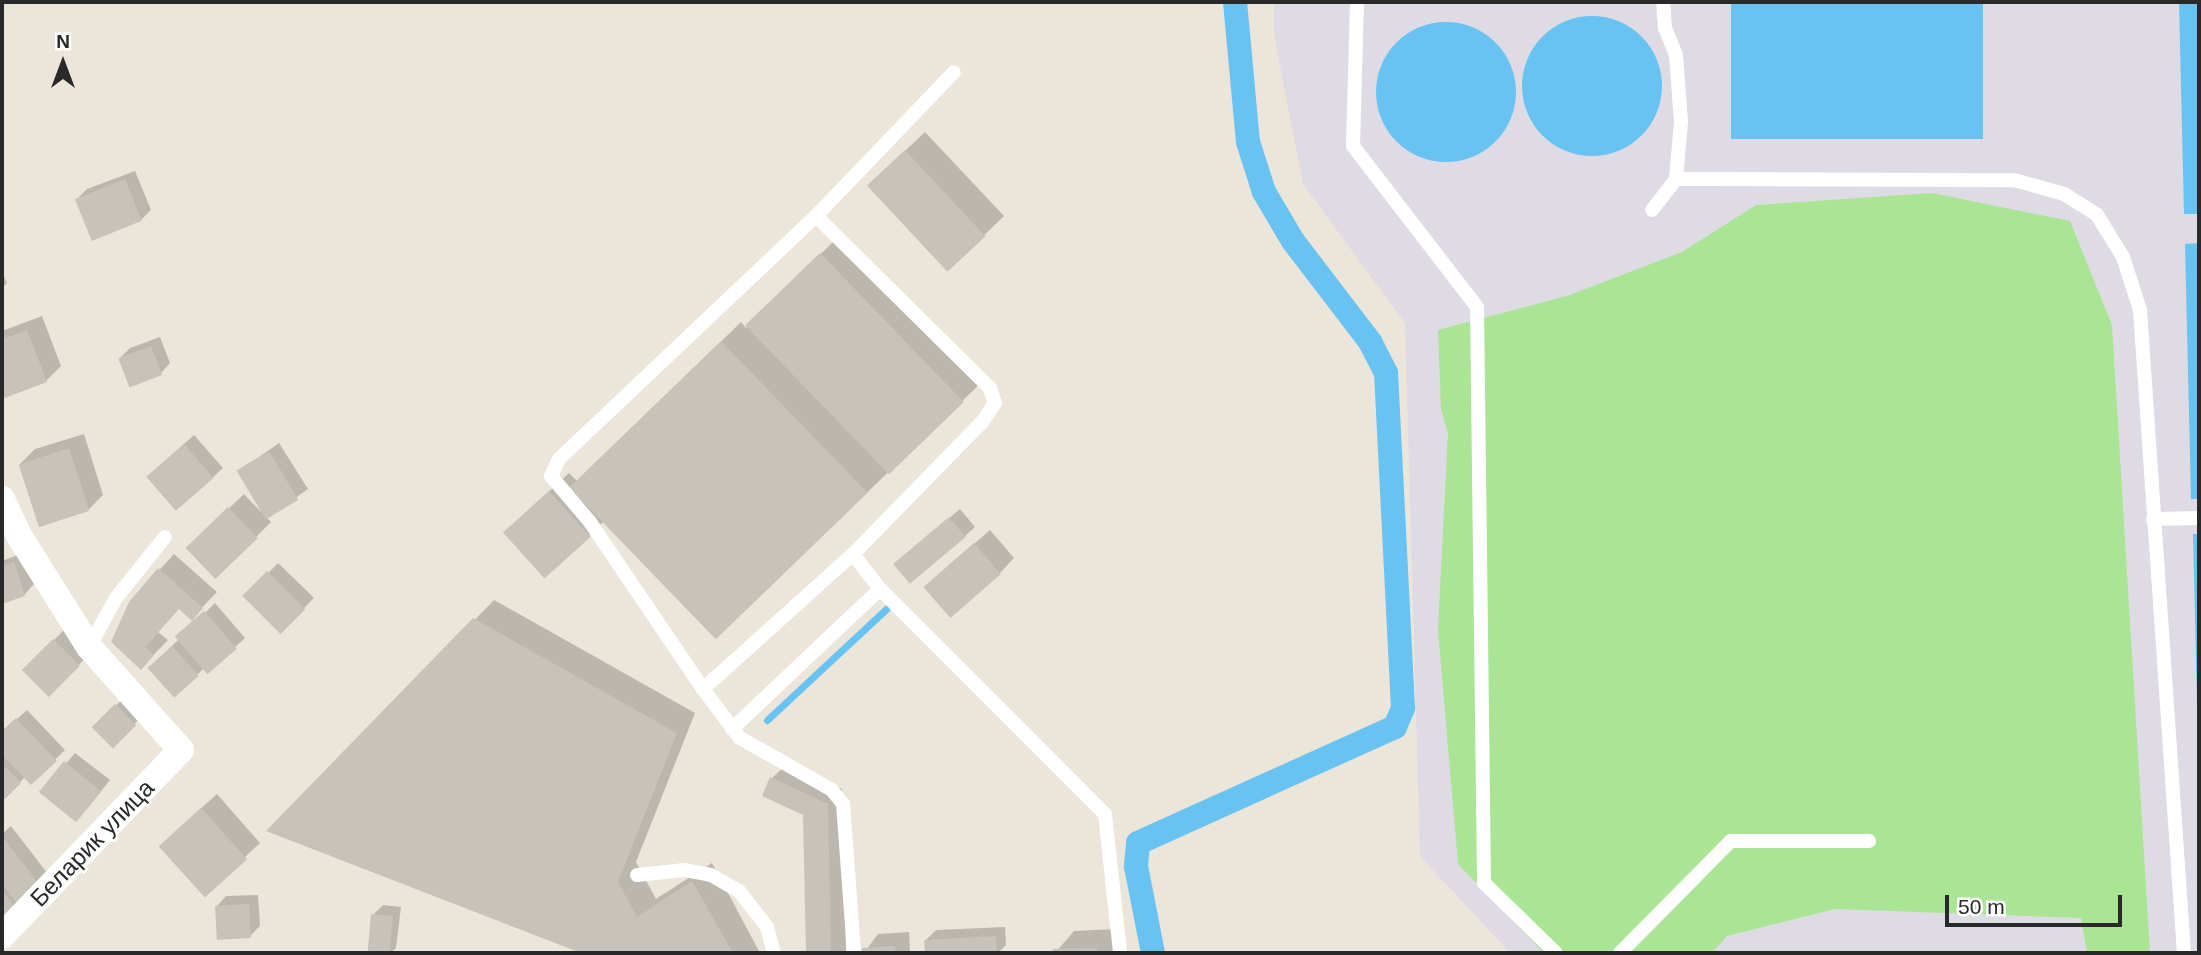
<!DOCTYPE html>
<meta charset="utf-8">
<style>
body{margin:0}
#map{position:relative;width:2201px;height:955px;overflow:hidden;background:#ece5da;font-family:Helvetica,sans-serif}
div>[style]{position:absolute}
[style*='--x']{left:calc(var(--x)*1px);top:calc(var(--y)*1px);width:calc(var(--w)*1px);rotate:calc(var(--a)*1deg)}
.industrial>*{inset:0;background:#dedbe4}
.green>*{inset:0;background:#a9e594}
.water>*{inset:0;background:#68c3f3;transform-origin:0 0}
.round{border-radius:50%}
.shadow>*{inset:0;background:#0003;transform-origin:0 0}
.stream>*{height:7px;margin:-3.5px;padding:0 3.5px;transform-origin:3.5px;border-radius:3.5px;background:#68c3f3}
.canal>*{height:24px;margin:-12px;padding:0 12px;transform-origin:12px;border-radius:12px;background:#68c3f3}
.building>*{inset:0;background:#c7c2ba;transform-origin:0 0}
.service>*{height:14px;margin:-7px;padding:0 7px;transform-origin:7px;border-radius:7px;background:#fff}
.minor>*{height:26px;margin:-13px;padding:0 13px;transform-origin:13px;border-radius:13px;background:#fff}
span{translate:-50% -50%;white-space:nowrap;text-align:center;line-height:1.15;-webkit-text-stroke:5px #fff;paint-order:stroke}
.street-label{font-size:24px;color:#292929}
.frame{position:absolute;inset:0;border:4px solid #292929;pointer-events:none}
.north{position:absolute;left:28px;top:28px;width:70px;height:70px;-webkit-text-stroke:5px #fff;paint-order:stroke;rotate:0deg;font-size:19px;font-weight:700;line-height:28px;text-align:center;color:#292929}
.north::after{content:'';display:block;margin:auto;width:24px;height:32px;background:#292929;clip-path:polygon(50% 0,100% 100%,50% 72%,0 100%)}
.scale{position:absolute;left:1945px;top:895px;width:177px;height:32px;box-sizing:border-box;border:4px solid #292929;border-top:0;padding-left:9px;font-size:21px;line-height:24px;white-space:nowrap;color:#292929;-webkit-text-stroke:5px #fff;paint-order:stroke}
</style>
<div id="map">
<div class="industrial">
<div style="clip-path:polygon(1274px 2px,2199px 2px,2199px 953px,1510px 953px,1420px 856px,1405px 323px,1303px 184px,1274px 35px)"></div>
</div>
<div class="green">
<div style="clip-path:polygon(1932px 193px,2070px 221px,2112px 325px,2150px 953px,2087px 953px,2081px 918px,1835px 909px,1727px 936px,1712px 953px,1544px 953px,1458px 864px,1438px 630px,1448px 433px,1441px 409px,1438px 330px,1567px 296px,1682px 252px,1756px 205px)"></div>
</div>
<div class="water">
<div style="left:1731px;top:2px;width:252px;height:137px"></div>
<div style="clip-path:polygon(2179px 2px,2199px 2px,2199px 214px,2184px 214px)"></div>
<div class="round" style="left:1522px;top:16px;width:140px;height:140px"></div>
<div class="round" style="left:1376px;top:22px;width:140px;height:140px"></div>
<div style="clip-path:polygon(2199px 243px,2199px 499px,2191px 499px,2185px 244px)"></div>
<div style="clip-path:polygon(2193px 534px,2199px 534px,2199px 789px)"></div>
</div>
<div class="shadow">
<div style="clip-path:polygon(925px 132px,1004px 216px,949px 269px,889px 166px)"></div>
<div style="clip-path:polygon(135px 171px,151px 210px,141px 220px,77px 199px,87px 189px)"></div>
<div style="clip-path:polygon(840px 235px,983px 381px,717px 637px,604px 521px,589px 536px,505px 532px,569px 473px,578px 482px,741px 322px,746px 328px)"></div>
<div style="clip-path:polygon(2px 272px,7px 283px,2px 288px)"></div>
<div style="clip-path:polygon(42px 316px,61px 366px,46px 381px,2px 397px,2px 331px)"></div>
<div style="clip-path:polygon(160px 337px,170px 363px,161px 373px,120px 358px,130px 348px)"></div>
<div style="clip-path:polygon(84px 434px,103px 495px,88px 510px,20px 464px,35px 449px)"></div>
<div style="clip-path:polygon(194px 435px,223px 468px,213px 477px,158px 467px)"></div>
<div style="clip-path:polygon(279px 443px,308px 489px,267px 518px,271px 522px,256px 537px,203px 533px,244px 494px,263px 514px,239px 471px)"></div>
<div style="clip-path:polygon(960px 509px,975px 527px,965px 536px,905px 555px)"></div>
<div style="clip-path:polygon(990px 530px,1014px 558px,1000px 573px,926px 586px)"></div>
<div style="clip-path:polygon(23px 553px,34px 584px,25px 594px,2px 602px,2px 561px)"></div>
<div style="clip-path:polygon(174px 554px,217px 592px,191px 619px,179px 608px,158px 632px,168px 640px,141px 668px,130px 602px)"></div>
<div style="left:278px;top:563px;width:50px;height:47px;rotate:44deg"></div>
<div style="clip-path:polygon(494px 600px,695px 713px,636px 862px,656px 899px,712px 863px,760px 953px,583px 953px,269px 831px)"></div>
<div style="clip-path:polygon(215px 603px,245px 638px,208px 672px,204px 668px,197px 675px,160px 658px)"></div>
<div style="left:64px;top:630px;width:35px;height:56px;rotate:45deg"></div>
<div style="left:126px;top:696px;width:26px;height:45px;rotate:47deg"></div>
<div style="clip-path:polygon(27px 710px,65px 750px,31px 783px,25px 777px,2px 800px,2px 733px)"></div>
<div style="clip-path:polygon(75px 753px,110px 780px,86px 810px,41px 792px)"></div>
<div style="clip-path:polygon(787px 764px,842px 789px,846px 953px,808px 953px,804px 813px,772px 778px)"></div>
<div style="clip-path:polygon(217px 794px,260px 843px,245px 857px,175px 832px)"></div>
<div style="clip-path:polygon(11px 826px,48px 874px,2px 919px,2px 834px)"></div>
<div style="clip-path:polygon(258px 895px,260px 926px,250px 936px,217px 906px,226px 896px)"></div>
<div style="clip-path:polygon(383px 905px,401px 907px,396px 948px,391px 953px,368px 953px,373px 915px)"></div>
<div style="clip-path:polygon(1005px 927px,1006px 945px,998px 953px,927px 953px,926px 940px,936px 930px)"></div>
<div style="clip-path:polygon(1115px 929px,1116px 953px,1055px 953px,1074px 931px)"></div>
<div style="clip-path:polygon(909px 932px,910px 953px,864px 953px,878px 934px)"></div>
</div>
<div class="stream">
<div style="--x:767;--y:720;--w:163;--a:-43"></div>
</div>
<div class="canal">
<div style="--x:1153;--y:953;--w:89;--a:-101.1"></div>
<div style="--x:1136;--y:866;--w:23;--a:-85"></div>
<div style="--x:1138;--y:843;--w:282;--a:-24.3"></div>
<div style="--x:1395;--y:727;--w:21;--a:-67"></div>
<div style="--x:1403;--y:708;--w:335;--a:-92.9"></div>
<div style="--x:1386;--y:373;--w:34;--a:-117"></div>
<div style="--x:1371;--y:343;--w:128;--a:-127.4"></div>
<div style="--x:1293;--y:241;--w:57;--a:-120.6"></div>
<div style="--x:1264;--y:192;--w:52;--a:-107.7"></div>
<div style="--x:1248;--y:142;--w:141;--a:-95.3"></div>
</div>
<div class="building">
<div style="left:905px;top:150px;width:118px;height:52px;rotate:47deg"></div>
<div style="left:125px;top:179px;width:45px;height:54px;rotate:68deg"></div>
<div style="left:820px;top:253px;width:207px;height:104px;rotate:46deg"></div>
<div style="clip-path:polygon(27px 330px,47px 382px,2px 399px,2px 339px)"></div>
<div style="left:721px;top:341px;width:211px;height:211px;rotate:46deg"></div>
<div style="left:151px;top:346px;width:31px;height:35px;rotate:69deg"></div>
<div style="left:184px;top:444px;width:45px;height:50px;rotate:49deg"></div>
<div style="left:69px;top:448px;width:66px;height:53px;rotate:72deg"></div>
<div style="left:269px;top:451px;width:57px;height:38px;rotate:59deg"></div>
<div style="left:549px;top:491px;width:62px;height:62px;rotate:48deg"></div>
<div style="left:228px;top:507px;width:43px;height:59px;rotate:46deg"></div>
<div style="left:949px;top:517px;width:26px;height:73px;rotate:50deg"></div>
<div style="left:974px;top:543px;width:41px;height:67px;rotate:49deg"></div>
<div style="clip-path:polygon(14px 562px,25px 596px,2px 604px,2px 566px)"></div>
<div style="clip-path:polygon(158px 568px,203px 608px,192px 621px,179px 609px,145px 647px,154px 655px,141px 670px,111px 642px,129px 602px)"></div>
<div style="left:267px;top:571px;width:54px;height:35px;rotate:45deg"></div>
<div style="left:204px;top:611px;width:50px;height:39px;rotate:49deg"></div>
<div style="clip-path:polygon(473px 618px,677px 733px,618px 882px,637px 917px,692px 881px,733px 953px,581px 953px,266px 831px)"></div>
<div style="left:53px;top:639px;width:38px;height:44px;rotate:45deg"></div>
<div style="left:172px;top:646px;width:40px;height:33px;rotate:48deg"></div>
<div style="left:115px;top:704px;width:30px;height:33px;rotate:45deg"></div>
<div style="clip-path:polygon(16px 718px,57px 761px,31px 785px,2px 755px,2px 731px)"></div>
<div style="left:64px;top:761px;width:48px;height:40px;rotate:39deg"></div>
<div style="clip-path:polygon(2px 764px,21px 783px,2px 802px)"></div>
<div style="clip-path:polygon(770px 777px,828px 804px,831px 953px,806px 953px,803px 815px,762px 796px)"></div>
<div style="left:201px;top:808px;width:69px;height:57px;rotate:48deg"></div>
<div style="clip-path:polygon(2px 836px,39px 884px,16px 902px,2px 884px)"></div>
<div style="clip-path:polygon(2px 890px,17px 909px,2px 921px)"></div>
<div style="left:249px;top:904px;width:34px;height:34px;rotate:87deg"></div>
<div style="left:371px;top:914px;width:22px;height:39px;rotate:5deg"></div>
<div style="clip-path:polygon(996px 936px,997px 953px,925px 953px,924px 940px)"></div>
<div style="clip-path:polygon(895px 946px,896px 953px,862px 953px,862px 948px)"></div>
<div style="clip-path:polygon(1097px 948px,1097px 953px,1053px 953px,1053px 949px)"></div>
</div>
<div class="service">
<div style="--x:1357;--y:2;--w:144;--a:91.6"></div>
<div style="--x:1353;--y:146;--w:203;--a:52.4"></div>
<div style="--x:1477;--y:307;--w:576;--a:89.3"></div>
<div style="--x:1484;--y:883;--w:100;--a:44.2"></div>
<div style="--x:1676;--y:179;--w:338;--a:0.2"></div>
<div style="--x:2014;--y:180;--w:52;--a:15.6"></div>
<div style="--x:2064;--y:194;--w:39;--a:32"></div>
<div style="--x:2097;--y:215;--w:49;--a:58.2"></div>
<div style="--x:2123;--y:257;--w:56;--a:72.2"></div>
<div style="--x:2140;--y:310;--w:645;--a:86.09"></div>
<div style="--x:1652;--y:210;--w:39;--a:-52"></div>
<div style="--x:1676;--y:179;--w:57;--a:-85"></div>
<div style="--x:1681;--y:122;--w:67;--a:-94.3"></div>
<div style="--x:1676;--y:55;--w:29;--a:-112"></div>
<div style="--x:1665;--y:28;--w:26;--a:-94"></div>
<div style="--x:816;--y:216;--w:245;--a:44.7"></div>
<div style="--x:990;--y:388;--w:16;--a:72"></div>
<div style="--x:995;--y:403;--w:23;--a:124"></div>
<div style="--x:982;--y:422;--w:185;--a:134.3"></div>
<div style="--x:2153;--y:519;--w:46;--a:-1.2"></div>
<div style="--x:89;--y:647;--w:56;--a:-61.1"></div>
<div style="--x:116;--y:598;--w:78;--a:-51.2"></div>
<div style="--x:703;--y:689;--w:202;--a:-124.1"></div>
<div style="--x:590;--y:522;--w:60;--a:-130.3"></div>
<div style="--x:551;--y:476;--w:19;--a:-65"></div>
<div style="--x:559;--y:459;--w:354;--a:-43.4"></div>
<div style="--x:816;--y:216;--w:199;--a:-46.2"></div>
<div style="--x:732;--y:729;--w:204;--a:-43.4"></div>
<div style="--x:637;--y:875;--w:48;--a:-5.9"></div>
<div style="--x:685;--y:870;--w:26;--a:11"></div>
<div style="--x:711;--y:875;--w:32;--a:30"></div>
<div style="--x:739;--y:891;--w:46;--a:52.1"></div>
<div style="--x:767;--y:927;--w:27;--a:75"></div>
<div style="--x:854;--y:953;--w:149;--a:-94.2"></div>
<div style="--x:843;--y:804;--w:18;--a:-128"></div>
<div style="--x:832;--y:790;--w:106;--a:-150.5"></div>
<div style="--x:740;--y:738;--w:61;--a:-127.1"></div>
<div style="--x:703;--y:689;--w:202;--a:-42"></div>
<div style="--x:853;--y:554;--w:44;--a:52.4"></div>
<div style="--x:880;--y:589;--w:318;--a:45"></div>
<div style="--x:1105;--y:814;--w:140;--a:83.8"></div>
<div style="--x:1620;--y:953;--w:158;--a:-45.3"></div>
<div style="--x:1731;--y:841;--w:138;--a:0"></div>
</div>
<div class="minor">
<div style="--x:2;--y:499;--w:38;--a:65"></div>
<div style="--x:18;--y:534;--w:133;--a:57.9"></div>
<div style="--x:89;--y:647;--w:138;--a:48.2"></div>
<div style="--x:181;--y:750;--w:258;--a:133.9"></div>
</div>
<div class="street-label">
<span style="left:92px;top:843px;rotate:-46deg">Беларик улица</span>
</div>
<div class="frame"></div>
<div class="north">N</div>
<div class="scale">50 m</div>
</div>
